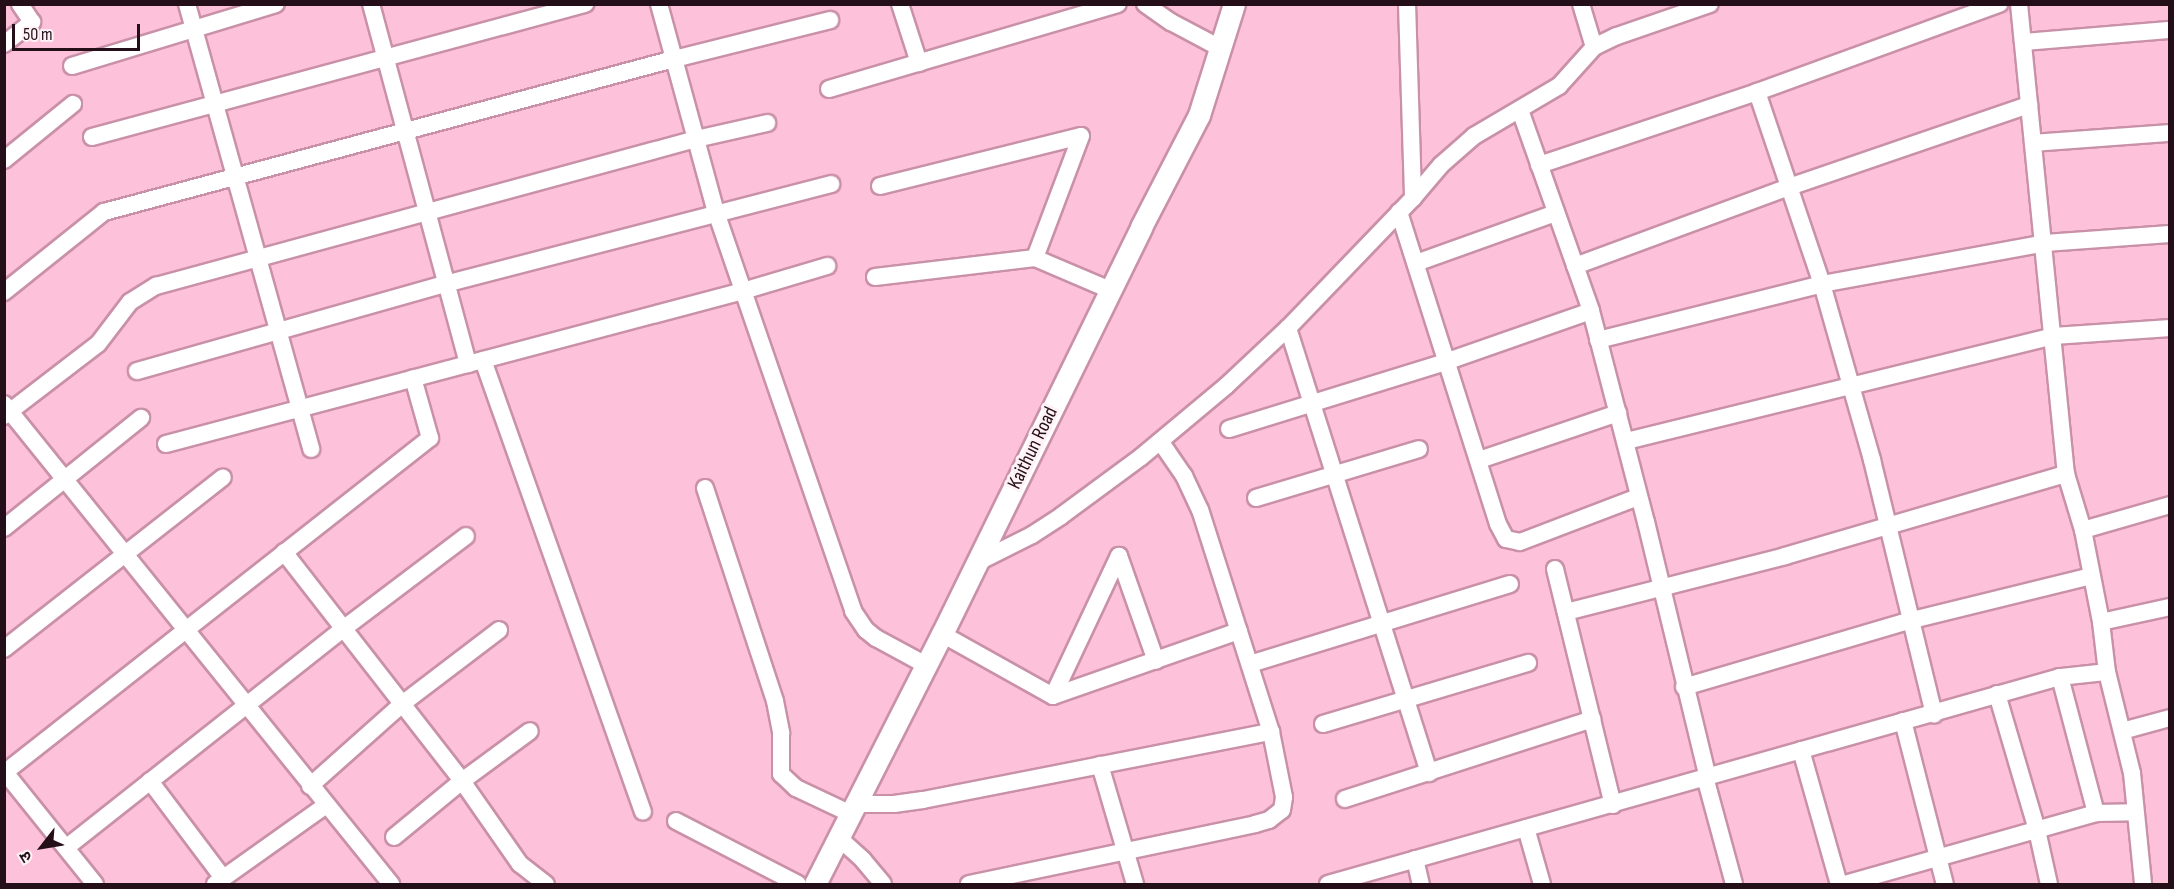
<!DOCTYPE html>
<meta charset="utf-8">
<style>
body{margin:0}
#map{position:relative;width:2174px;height:889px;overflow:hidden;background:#fdc1d9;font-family:"Sofia Sans Condensed","Noto Sans Devanagari",sans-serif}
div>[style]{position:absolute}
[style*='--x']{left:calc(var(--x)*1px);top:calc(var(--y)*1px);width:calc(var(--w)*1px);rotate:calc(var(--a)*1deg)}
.roads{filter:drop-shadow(2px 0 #c991a8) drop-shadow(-2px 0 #c991a8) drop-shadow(0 2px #c991a8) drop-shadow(0 -2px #c991a8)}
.minor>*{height:16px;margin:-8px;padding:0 8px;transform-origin:8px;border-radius:8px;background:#fff}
.tertiary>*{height:21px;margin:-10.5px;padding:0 10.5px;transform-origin:10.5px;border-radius:10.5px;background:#fff}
span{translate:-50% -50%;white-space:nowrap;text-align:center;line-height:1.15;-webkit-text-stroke:6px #fef2f6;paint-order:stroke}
.street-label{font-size:20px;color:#240f18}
.frame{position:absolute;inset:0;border:6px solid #240f18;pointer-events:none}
.north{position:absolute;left:12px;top:817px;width:60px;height:60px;-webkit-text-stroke:4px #fef2f6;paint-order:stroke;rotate:239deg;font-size:16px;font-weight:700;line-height:24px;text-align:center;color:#240f18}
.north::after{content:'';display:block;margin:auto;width:21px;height:27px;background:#240f18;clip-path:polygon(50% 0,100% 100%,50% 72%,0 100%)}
.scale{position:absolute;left:12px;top:24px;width:128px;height:27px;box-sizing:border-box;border:3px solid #240f18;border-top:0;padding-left:8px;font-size:18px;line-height:21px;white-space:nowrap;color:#240f18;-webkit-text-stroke:4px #fef2f6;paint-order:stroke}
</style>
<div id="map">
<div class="roads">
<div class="minor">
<div style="--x:187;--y:4;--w:462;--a:74.4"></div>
<div style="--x:371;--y:4;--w:373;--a:74.9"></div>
<div style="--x:659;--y:4;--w:216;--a:74.7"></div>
<div style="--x:716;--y:212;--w:422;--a:71"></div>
<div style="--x:853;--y:611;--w:23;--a:56"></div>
<div style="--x:866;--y:630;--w:13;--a:39"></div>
<div style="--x:876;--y:638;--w:57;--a:28.4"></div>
<div style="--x:900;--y:4;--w:62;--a:72.1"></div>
<div style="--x:1145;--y:4;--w:32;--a:35"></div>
<div style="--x:1171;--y:22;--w:58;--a:27.9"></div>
<div style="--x:1407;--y:4;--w:194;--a:88.2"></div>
<div style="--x:1581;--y:4;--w:45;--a:73.2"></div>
<div style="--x:2019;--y:4;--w:472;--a:84.3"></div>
<div style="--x:2066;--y:474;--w:59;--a:73.1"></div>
<div style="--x:2083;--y:530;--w:94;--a:78.9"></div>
<div style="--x:2101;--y:622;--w:50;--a:83.2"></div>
<div style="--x:2107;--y:672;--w:104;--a:76.1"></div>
<div style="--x:2132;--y:773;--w:112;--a:84.3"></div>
<div style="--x:2023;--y:42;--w:147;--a:-4.7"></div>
<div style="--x:4;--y:44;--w:36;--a:-38"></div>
<div style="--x:32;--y:22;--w:22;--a:-124"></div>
<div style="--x:72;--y:66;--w:213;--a:-16.9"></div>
<div style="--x:829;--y:89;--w:301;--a:-16.4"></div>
<div style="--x:1757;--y:92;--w:203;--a:71.3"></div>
<div style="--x:1822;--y:284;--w:183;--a:74.1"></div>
<div style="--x:1872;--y:460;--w:262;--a:76.3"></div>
<div style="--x:1520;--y:110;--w:213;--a:70.5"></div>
<div style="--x:1591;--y:311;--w:218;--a:75.4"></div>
<div style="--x:1646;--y:522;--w:263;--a:76.4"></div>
<div style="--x:92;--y:137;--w:511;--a:-15.1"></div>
<div style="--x:2033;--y:143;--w:137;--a:-4.2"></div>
<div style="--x:4;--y:160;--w:89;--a:-39.1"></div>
<div style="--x:1539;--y:165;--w:230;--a:-18.5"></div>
<div style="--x:1757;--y:92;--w:258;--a:-20"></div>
<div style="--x:880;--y:186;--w:207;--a:-14"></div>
<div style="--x:1081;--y:136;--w:130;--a:110.7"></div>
<div style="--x:1399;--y:212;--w:327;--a:72.4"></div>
<div style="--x:1498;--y:524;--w:17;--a:62"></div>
<div style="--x:1506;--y:539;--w:14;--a:12"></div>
<div style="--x:1520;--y:542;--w:126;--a:-20.9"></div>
<div style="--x:1416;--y:263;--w:149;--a:-19.7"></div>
<div style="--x:1575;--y:266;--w:228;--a:-20.3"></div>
<div style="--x:1789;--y:187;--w:254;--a:-18.9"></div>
<div style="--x:875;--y:277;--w:161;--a:-6.8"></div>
<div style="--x:1035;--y:258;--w:82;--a:23.1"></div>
<div style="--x:4;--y:292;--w:128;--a:-38.7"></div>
<div style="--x:104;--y:212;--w:590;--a:-15.03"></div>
<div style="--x:674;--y:59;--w:161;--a:-14"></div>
<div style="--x:1288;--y:328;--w:467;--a:72.4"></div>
<div style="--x:1598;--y:340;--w:231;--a:-14"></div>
<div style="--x:1822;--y:284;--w:227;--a:-10.4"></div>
<div style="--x:2045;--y:243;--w:125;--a:-4.1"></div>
<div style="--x:483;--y:360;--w:479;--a:70.5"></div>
<div style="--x:137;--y:371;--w:320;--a:-15.8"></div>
<div style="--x:445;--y:284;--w:399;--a:-14.5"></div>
<div style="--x:4;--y:404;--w:617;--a:51.12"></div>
<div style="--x:4;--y:416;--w:118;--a:-37.5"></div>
<div style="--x:98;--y:344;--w:53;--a:-52.7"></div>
<div style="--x:130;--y:302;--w:31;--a:-32"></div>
<div style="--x:156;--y:286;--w:560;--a:-15.23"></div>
<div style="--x:696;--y:139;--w:73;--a:-12.7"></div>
<div style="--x:1229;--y:429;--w:229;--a:-17.2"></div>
<div style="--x:1448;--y:361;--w:151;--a:-19.3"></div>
<div style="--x:1626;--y:441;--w:441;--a:-13.8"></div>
<div style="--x:2054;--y:336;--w:116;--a:-3.9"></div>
<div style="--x:166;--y:444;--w:597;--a:-14.85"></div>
<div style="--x:743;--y:291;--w:88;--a:-16.6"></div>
<div style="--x:1479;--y:460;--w:147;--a:-18.7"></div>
<div style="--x:705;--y:488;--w:224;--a:71.8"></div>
<div style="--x:775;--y:701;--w:33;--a:79"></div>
<div style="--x:781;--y:733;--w:41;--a:90"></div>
<div style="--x:781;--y:774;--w:21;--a:43"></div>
<div style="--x:796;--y:788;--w:61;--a:25.3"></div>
<div style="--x:1256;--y:498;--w:170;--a:-16.7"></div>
<div style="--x:4;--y:528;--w:176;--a:-38.8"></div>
<div style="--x:2083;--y:530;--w:91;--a:-16"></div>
<div style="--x:284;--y:552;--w:290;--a:52.1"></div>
<div style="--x:462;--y:781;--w:101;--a:55.1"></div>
<div style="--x:520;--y:864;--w:33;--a:38"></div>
<div style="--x:976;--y:563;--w:63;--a:-26.6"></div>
<div style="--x:1032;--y:535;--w:35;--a:-33"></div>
<div style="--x:1061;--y:516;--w:99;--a:-36.4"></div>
<div style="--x:1141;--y:457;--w:111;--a:-39.9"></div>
<div style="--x:1226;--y:386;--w:85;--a:-43.1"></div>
<div style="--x:1288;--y:328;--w:180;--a:-46.1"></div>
<div style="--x:1413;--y:198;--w:43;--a:-49.7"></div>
<div style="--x:1441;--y:165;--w:44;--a:-41.3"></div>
<div style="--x:1474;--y:136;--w:99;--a:-30.5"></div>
<div style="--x:1559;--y:86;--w:52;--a:-48.1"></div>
<div style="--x:1594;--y:47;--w:25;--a:-26"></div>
<div style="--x:1617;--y:36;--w:98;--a:-19"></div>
<div style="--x:1555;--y:569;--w:243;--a:76.2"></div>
<div style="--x:1566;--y:612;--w:226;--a:-14.3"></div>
<div style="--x:1785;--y:556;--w:293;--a:-16.3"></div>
<div style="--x:2101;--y:622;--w:71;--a:-12.3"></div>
<div style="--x:942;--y:634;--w:127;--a:29.2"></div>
<div style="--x:1053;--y:696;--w:197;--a:-19.3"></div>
<div style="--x:4;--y:649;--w:278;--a:-38.1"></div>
<div style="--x:1250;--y:664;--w:272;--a:-17.1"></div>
<div style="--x:2060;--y:677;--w:141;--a:75.2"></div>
<div style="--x:1684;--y:687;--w:238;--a:-16.4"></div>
<div style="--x:1912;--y:620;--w:184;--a:-13.8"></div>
<div style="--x:1997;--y:694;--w:142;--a:73.6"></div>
<div style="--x:2037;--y:830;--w:55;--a:77.5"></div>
<div style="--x:1053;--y:696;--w:155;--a:-64.8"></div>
<div style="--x:1119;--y:556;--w:111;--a:70.6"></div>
<div style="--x:1903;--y:721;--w:168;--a:75.6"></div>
<div style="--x:1323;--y:724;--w:214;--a:-16.6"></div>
<div style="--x:2122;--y:731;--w:50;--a:-15.2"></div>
<div style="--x:1801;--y:750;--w:139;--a:74.2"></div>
<div style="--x:1100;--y:765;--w:124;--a:73.6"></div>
<div style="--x:4;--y:771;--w:145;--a:51.2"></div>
<div style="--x:4;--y:773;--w:542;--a:-38.18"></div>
<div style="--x:430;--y:438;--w:62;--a:-105.8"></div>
<div style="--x:1705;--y:777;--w:111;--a:74.8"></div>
<div style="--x:150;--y:781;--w:121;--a:53"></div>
<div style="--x:310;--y:786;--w:123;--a:-41.7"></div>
<div style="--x:402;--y:704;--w:122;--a:-37.3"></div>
<div style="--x:1345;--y:799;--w:260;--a:-17.9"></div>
<div style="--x:856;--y:804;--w:38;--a:0"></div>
<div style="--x:894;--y:804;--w:29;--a:-8"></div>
<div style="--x:923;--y:800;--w:355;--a:-11.1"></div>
<div style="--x:676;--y:821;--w:137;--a:27.3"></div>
<div style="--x:1526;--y:828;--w:58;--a:74.1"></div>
<div style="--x:394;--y:837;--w:88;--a:-39.5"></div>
<div style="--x:462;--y:781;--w:84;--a:-36.3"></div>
<div style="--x:840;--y:839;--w:31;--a:42"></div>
<div style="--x:863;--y:860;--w:31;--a:50"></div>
<div style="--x:67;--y:847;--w:352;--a:-38.3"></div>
<div style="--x:343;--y:629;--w:154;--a:-37.1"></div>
<div style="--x:1415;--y:859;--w:26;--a:77"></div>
<div style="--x:215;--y:884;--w:136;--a:-35.4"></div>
<div style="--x:969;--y:884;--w:292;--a:-11.8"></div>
<div style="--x:1255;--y:824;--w:15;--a:-16"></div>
<div style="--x:1269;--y:820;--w:16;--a:-38"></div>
<div style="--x:1282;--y:810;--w:13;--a:-81"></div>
<div style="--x:1284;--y:797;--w:66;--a:-101.3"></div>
<div style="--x:1271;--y:732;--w:233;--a:-107.7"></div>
<div style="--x:1200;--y:510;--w:38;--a:-115"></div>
<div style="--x:1184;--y:476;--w:42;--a:-124.4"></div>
<div style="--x:1328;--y:884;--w:761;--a:-15.79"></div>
<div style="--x:2060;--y:677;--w:47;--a:-6.1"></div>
<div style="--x:1845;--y:884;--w:261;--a:-15.8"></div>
<div style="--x:2096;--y:813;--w:39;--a:-1"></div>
</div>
<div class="tertiary">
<div style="--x:815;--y:884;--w:280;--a:-63.1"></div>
<div style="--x:942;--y:634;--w:453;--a:-63.9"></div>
<div style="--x:1141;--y:227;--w:126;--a:-62.6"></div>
<div style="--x:1199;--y:115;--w:116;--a:-72.5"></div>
</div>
</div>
<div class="street-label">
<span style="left:1033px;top:448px;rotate:-64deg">Kaithun Road</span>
</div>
<div class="frame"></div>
<div class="north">उ</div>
<div class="scale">50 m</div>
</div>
